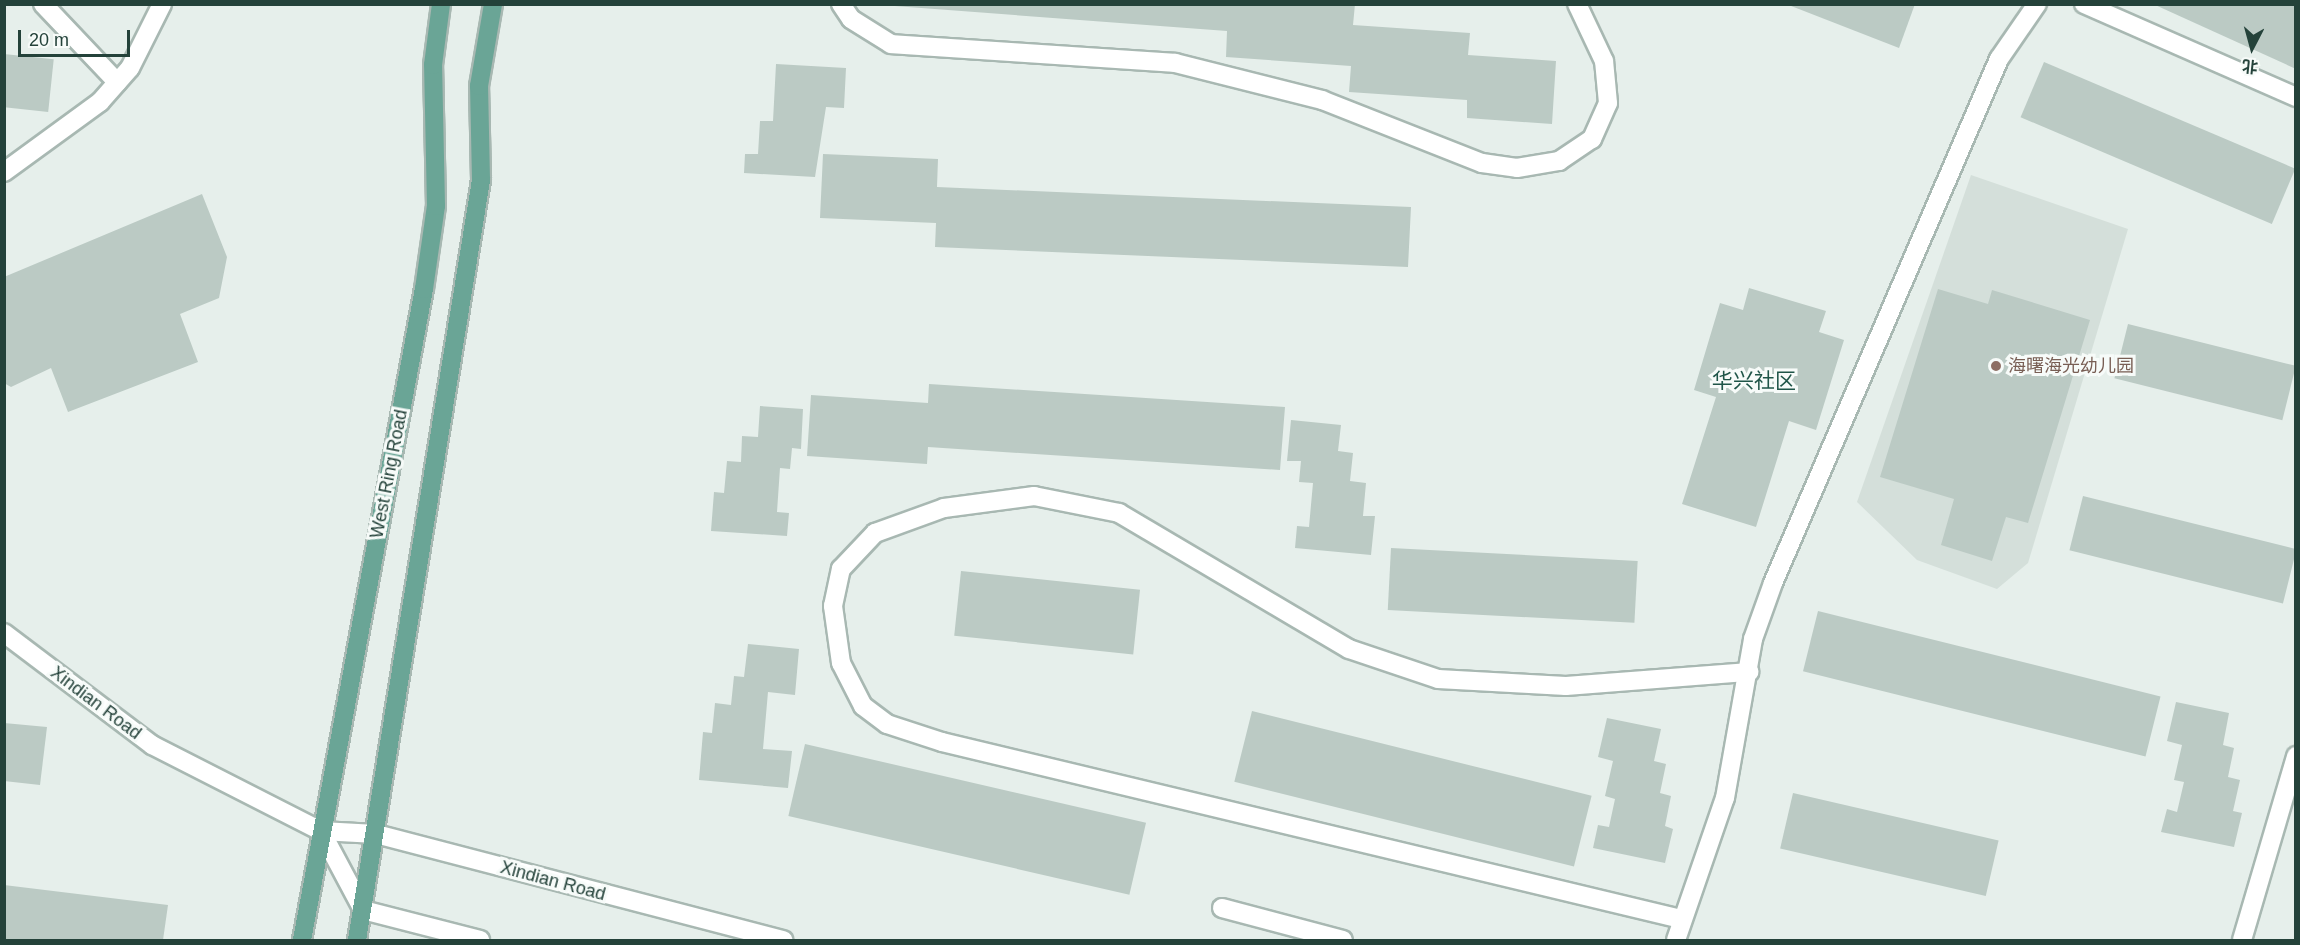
<!DOCTYPE html>
<meta charset="utf-8">
<style>
body{margin:0}
#map{position:relative;width:2300px;height:945px;overflow:hidden;background:#e6efeb;font-family:Arial,"Noto Sans SC",sans-serif}
div>[style]{position:absolute}
[style*='--x']{left:calc(var(--x)*1px);top:calc(var(--y)*1px);width:calc(var(--w)*1px);rotate:calc(var(--a)*1deg)}
.built>*{inset:0;background:#d4dfda}
.building>*{inset:0;background:#bbcac4;transform-origin:0 0}
.roads{filter:drop-shadow(2px 0 #a8b8b2) drop-shadow(-2px 0 #a8b8b2) drop-shadow(0 2px #a8b8b2) drop-shadow(0 -2px #a8b8b2)}
.lane>*{height:18px;margin:-9px;padding:0 9px;transform-origin:9px;border-radius:9px;background:#fff}
.secondary>*{height:18px;margin:-9px;padding:0 9px;transform-origin:9px;border-radius:9px;background:#fff}
.primary>*{height:18px;margin:-9px;padding:0 9px;transform-origin:9px;border-radius:9px;background:#6aa596}
.dots>*{width:16px;height:16px;translate:-50% -50%;box-sizing:border-box;border:3px solid #f7fbf9;border-radius:50%}
span{translate:-50% -50%;white-space:nowrap;text-align:center;line-height:1.15;-webkit-text-stroke:6px #f7fbf9;paint-order:stroke}
.education-label{font-size:18px;color:#785e54}
.left{translate:0 -50%;text-align:left}
.street-label{font-size:18px;color:#24423a}
.quarter-label{font-size:21px;color:#1f5548}
.frame{position:absolute;inset:0;border:6px solid #24423a;pointer-events:none}
.north{position:absolute;left:2222px;top:18px;width:60px;height:60px;-webkit-text-stroke:4px #f7fbf9;paint-order:stroke;rotate:186deg;font-size:16px;font-weight:700;line-height:24px;text-align:center;color:#24423a}
.north::after{content:'';display:block;margin:auto;width:21px;height:27px;background:#24423a;clip-path:polygon(50% 0,100% 100%,50% 72%,0 100%)}
.scale{position:absolute;left:18px;top:30px;width:112px;height:27px;box-sizing:border-box;border:3px solid #24423a;border-top:0;padding-left:8px;font-size:18px;line-height:21px;white-space:nowrap;color:#24423a;-webkit-text-stroke:4px #f7fbf9;paint-order:stroke}
</style>
<div id="map">
<div class="built">
<div style="clip-path:polygon(1971px 175px,2128px 229px,2028px 563px,1997px 589px,1917px 560px,1857px 502px)"></div>
</div>
<div class="building">
<div style="clip-path:polygon(868px 4px,1355px 4px,1353px 25px,1470px 33px,1468px 55px,1556px 61px,1552px 124px,1467px 118px,1467px 100px,1349px 92px,1351px 66px,1226px 57px,1227px 31px)"></div>
<div style="clip-path:polygon(1786px 4px,1915px 4px,1899px 48px)"></div>
<div style="clip-path:polygon(2153px 4px,2296px 4px,2296px 69px)"></div>
<div style="left:4px;top:54px;width:50px;height:53px;rotate:6deg"></div>
<div style="left:2044px;top:62px;width:273px;height:60px;rotate:23deg"></div>
<div style="clip-path:polygon(776px 64px,846px 68px,844px 108px,826px 107px,815px 177px,744px 173px,745px 154px,758px 154px,760px 121px,773px 121px)"></div>
<div style="clip-path:polygon(823px 154px,938px 159px,937px 187px,1411px 207px,1408px 267px,935px 247px,936px 223px,820px 218px)"></div>
<div style="clip-path:polygon(202px 194px,227px 257px,219px 298px,180px 314px,198px 362px,68px 412px,51px 368px,11px 387px,4px 383px,4px 277px)"></div>
<div style="clip-path:polygon(1749px 288px,1826px 311px,1819px 332px,1844px 340px,1816px 430px,1789px 421px,1756px 527px,1682px 504px,1716px 397px,1694px 390px,1720px 303px,1743px 310px)"></div>
<div style="clip-path:polygon(1938px 289px,1988px 304px,1992px 290px,2090px 320px,2028px 523px,2006px 517px,1992px 561px,1941px 545px,1954px 499px,1880px 477px)"></div>
<div style="left:2128px;top:324px;width:173px;height:56px;rotate:14deg"></div>
<div style="clip-path:polygon(929px 384px,1285px 407px,1280px 470px,928px 447px,927px 464px,807px 456px,811px 395px,928px 403px)"></div>
<div style="clip-path:polygon(760px 406px,803px 409px,801px 449px,792px 448px,790px 469px,780px 468px,777px 512px,789px 513px,787px 536px,711px 531px,714px 492px,724px 493px,727px 461px,741px 462px,742px 436px,758px 437px)"></div>
<div style="clip-path:polygon(1291px 420px,1341px 425px,1338px 451px,1353px 453px,1350px 481px,1366px 483px,1363px 516px,1375px 516px,1371px 555px,1295px 548px,1297px 526px,1309px 527px,1313px 483px,1299px 482px,1301px 461px,1287px 461px)"></div>
<div style="left:2083px;top:496px;width:220px;height:56px;rotate:14deg"></div>
<div style="left:1391px;top:548px;width:247px;height:62px;rotate:3deg"></div>
<div style="left:961px;top:571px;width:180px;height:65px;rotate:6deg"></div>
<div style="left:1818px;top:611px;width:353px;height:62px;rotate:14deg"></div>
<div style="clip-path:polygon(748px 644px,799px 649px,795px 695px,768px 692px,763px 749px,792px 751px,788px 788px,699px 780px,703px 732px,712px 733px,715px 703px,731px 705px,734px 676px,744px 677px)"></div>
<div style="clip-path:polygon(2176px 702px,2229px 713px,2223px 745px,2234px 748px,2228px 777px,2240px 780px,2233px 811px,2242px 813px,2234px 847px,2161px 832px,2167px 809px,2177px 812px,2184px 782px,2174px 780px,2182px 745px,2167px 741px)"></div>
<div style="left:1252px;top:711px;width:350px;height:73px;rotate:14deg"></div>
<div style="clip-path:polygon(1607px 718px,1661px 729px,1654px 761px,1666px 764px,1660px 793px,1671px 796px,1665px 826px,1673px 829px,1665px 863px,1593px 848px,1598px 825px,1609px 827px,1615px 799px,1605px 796px,1613px 761px,1598px 757px)"></div>
<div style="clip-path:polygon(4px 723px,47px 727px,40px 785px,4px 781px)"></div>
<div style="left:805px;top:744px;width:350px;height:74px;rotate:13deg"></div>
<div style="left:1793px;top:793px;width:211px;height:57px;rotate:13deg"></div>
<div style="clip-path:polygon(4px 885px,168px 905px,163px 940px,4px 940px)"></div>
</div>
<div class="roads">
<div class="lane">
<div style="--x:43;--y:4;--w:108;--a:46.5"></div>
<div style="--x:841;--y:4;--w:18;--a:56"></div>
<div style="--x:851;--y:19;--w:47;--a:32"></div>
<div style="--x:891;--y:44;--w:285;--a:3.8"></div>
<div style="--x:1175;--y:63;--w:152;--a:14.1"></div>
<div style="--x:1322;--y:100;--w:172;--a:21.5"></div>
<div style="--x:1482;--y:163;--w:35;--a:8"></div>
<div style="--x:1517;--y:168;--w:43;--a:-9.5"></div>
<div style="--x:1559;--y:161;--w:40;--a:-34"></div>
<div style="--x:1592;--y:139;--w:39;--a:-66"></div>
<div style="--x:1608;--y:103;--w:42;--a:-95.4"></div>
<div style="--x:1604;--y:61;--w:63;--a:-115.3"></div>
<div style="--x:2084;--y:4;--w:232;--a:23.7"></div>
<div style="--x:4;--y:172;--w:119;--a:-36.1"></div>
<div style="--x:100;--y:102;--w:45;--a:-48.6"></div>
<div style="--x:130;--y:68;--w:72;--a:-63.4"></div>
<div style="--x:1222;--y:908;--w:125;--a:14.8"></div>
<div style="--x:1681;--y:919;--w:760;--a:-166.53"></div>
<div style="--x:942;--y:742;--w:58;--a:-161.9"></div>
<div style="--x:887;--y:724;--w:30;--a:-143"></div>
<div style="--x:863;--y:706;--w:48;--a:-117.1"></div>
<div style="--x:841;--y:663;--w:58;--a:-98"></div>
<div style="--x:833;--y:606;--w:38;--a:-78"></div>
<div style="--x:841;--y:569;--w:50;--a:-46.6"></div>
<div style="--x:875;--y:533;--w:73;--a:-19.9"></div>
<div style="--x:944;--y:508;--w:91;--a:-7.6"></div>
<div style="--x:1034;--y:496;--w:87;--a:11.3"></div>
<div style="--x:1119;--y:513;--w:267;--a:30.6"></div>
<div style="--x:1349;--y:649;--w:94;--a:18.6"></div>
<div style="--x:1438;--y:679;--w:128;--a:3.1"></div>
<div style="--x:1566;--y:686;--w:184;--a:-4.4"></div>
<div style="--x:1676;--y:940;--w:150;--a:-71"></div>
<div style="--x:1725;--y:798;--w:161;--a:-80"></div>
<div style="--x:1753;--y:639;--w:59;--a:-70.3"></div>
<div style="--x:1773;--y:583;--w:571;--a:-66.67"></div>
<div style="--x:1999;--y:59;--w:67;--a:-55.4"></div>
<div style="--x:2242;--y:940;--w:192;--a:-73.6"></div>
</div>
<div class="secondary">
<div style="--x:4;--y:633;--w:186;--a:37.1"></div>
<div style="--x:152;--y:745;--w:190;--a:27"></div>
<div style="--x:321;--y:831;--w:55;--a:3.1"></div>
<div style="--x:376;--y:834;--w:421;--a:14.6"></div>
<div style="--x:321;--y:831;--w:89;--a:62"></div>
<div style="--x:363;--y:910;--w:121;--a:14.4"></div>
</div>
<div class="primary">
<div style="--x:302;--y:940;--w:662;--a:-79.39"></div>
<div style="--x:424;--y:289;--w:84;--a:-81.8"></div>
<div style="--x:436;--y:206;--w:141;--a:-91.2"></div>
<div style="--x:433;--y:65;--w:62;--a:-82.5"></div>
<div style="--x:357;--y:940;--w:770;--a:-80.73"></div>
<div style="--x:481;--y:180;--w:94;--a:-91.2"></div>
<div style="--x:479;--y:86;--w:83;--a:-80.3"></div>
</div>
</div>
<div class="dots">
<div style="left:1996px;top:366px;background:#8d6e63"></div>
</div>
<div class="education-label">
<span class="left" style="left:2008px;top:366px">海曙海光幼儿园</span>
</div>
<div class="street-label">
<span style="left:389px;top:474px;rotate:-79deg">West Ring Road</span>
<span style="left:96px;top:703px;rotate:37deg">Xindian Road</span>
<span style="left:553px;top:881px;rotate:15deg">Xindian Road</span>
</div>
<div class="quarter-label">
<span style="left:1754px;top:381px">华兴社区</span>
</div>
<div class="frame"></div>
<div class="north">北</div>
<div class="scale">20 m</div>
</div>
